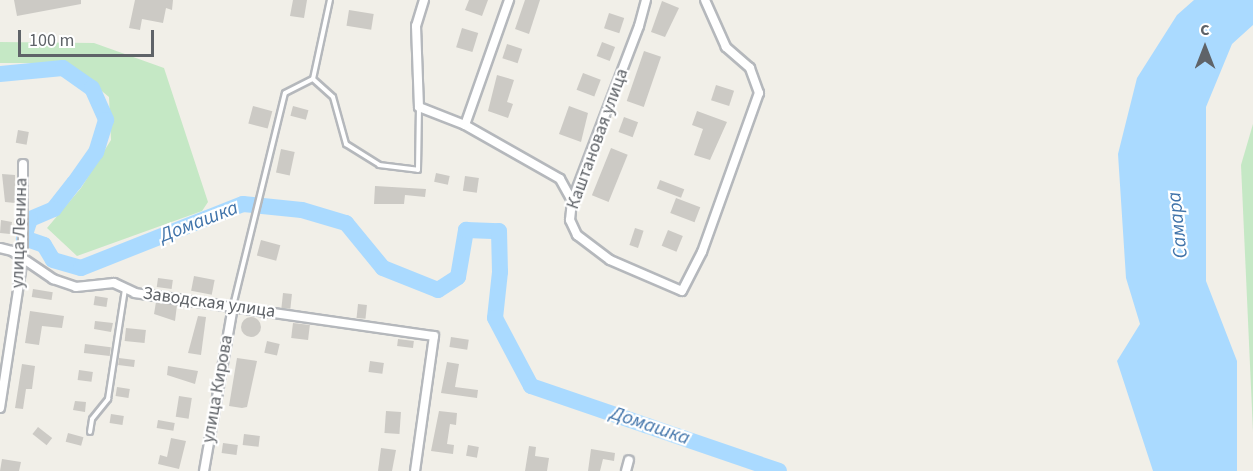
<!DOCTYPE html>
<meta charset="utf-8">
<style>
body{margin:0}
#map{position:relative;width:1253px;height:471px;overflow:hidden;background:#f1efe8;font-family:"Source Sans 3",sans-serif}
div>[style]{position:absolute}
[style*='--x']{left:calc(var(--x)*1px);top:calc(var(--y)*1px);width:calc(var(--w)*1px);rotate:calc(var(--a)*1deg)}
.green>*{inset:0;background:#c5e8c5}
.water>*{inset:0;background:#aadaff}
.river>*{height:16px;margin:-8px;padding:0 8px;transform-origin:8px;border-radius:8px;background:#aadaff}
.building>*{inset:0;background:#cccac5;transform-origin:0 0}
.round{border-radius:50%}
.roads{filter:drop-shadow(2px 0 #b5b8bc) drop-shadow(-2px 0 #b5b8bc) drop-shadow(0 2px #b5b8bc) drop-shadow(0 -2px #b5b8bc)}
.service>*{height:4px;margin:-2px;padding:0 2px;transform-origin:2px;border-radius:2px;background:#fff}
.minor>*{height:8px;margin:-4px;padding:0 4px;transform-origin:4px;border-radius:4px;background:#fff}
span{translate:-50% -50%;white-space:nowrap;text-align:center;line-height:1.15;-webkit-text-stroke:4.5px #fff;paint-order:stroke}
.street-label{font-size:18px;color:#5f6368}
.water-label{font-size:20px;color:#4174aa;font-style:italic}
.north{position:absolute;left:1175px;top:18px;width:60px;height:60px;-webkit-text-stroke:4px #fff;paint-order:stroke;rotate:0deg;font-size:16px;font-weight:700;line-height:24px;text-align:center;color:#5f6368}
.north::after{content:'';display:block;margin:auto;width:21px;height:27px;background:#5f6368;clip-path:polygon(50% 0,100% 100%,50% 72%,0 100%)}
.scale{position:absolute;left:18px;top:30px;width:136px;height:27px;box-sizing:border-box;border:3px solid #5f6368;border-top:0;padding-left:8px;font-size:18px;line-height:21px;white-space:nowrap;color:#5f6368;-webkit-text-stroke:4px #fff;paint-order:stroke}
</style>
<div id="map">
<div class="green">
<div style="clip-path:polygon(0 42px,94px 43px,164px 68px,208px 202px,202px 211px,77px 256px,47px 228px,81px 188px,111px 140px,109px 97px,68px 63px,0 63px)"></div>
<div style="clip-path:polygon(1253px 124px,1253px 432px,1241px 165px)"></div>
</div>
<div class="water">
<div style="clip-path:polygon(1194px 0,1253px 0,1253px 25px,1232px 44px,1206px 107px,1206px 281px,1237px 361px,1237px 471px,1153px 471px,1117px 361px,1140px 324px,1126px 278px,1118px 154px,1137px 78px,1177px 15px)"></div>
</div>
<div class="river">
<div style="--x:0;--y:74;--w:63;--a:-5.4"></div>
<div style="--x:63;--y:68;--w:35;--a:35"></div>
<div style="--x:92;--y:88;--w:35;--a:66"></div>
<div style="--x:106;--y:120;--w:34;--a:107"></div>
<div style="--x:96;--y:152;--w:38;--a:125"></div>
<div style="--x:74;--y:183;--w:33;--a:128"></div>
<div style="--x:54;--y:209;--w:26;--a:157"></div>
<div style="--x:30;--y:219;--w:20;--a:108"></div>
<div style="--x:24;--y:238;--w:21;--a:19"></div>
<div style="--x:44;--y:245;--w:17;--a:59"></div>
<div style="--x:53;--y:260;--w:29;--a:16"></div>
<div style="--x:81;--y:268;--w:174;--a:-21.6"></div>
<div style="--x:243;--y:204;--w:59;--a:5.8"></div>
<div style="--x:302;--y:210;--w:46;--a:16.5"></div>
<div style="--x:346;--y:223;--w:58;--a:50.6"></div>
<div style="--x:383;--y:268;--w:59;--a:21.8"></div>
<div style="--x:438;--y:290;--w:24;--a:-33"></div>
<div style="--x:458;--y:277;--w:48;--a:-80.3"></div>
<div style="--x:466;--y:230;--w:33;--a:2"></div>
<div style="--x:499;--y:231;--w:41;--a:88.6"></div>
<div style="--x:500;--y:272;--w:46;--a:96.2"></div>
<div style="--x:495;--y:318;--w:77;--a:62.1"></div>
<div style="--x:531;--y:386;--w:262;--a:18.9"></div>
</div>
<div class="building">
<div style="clip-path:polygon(14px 0,81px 0,81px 4px,17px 16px)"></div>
<div style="clip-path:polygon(135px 0,173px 0,172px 10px,166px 8px,163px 23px,142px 19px,140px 30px,129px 28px)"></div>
<div style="clip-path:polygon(293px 0,307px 0,304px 18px,290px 16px)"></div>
<div style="clip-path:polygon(469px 0,488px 0,482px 16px,465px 10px)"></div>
<div style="clip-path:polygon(525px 0,540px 0,529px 34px,515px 29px)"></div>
<div style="clip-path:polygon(662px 1px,679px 8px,665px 37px,651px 32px)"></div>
<div style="left:349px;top:10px;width:25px;height:16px;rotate:9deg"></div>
<div style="left:609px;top:13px;width:16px;height:16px;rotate:18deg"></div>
<div style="left:462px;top:28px;width:17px;height:20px;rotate:17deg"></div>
<div style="left:602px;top:42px;width:14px;height:15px;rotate:21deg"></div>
<div style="left:507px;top:44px;width:16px;height:15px;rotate:18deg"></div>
<div style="left:644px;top:51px;width:18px;height:53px;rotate:19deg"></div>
<div style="left:583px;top:73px;width:19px;height:18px;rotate:21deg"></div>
<div style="clip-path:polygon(497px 75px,514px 80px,507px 102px,513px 104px,508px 118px,488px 111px)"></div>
<div style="left:716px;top:85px;width:19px;height:16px;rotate:18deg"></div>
<div style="left:253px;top:106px;width:20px;height:18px;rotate:15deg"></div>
<div style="left:293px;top:106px;width:16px;height:10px;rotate:15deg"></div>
<div style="clip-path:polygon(569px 106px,588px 113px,581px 142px,559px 134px)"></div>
<div style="clip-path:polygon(697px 111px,727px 122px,710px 160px,694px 155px,703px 129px,692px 125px)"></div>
<div style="left:624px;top:117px;width:15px;height:16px;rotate:20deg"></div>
<div style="left:18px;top:130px;width:11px;height:13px;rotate:10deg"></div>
<div style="left:611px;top:148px;width:18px;height:51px;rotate:22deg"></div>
<div style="left:281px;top:149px;width:14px;height:24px;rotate:12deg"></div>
<div style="left:436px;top:173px;width:14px;height:9px;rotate:12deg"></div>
<div style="clip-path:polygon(2px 174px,15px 175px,15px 203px,5px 202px)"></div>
<div style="left:465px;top:176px;width:14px;height:15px;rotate:8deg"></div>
<div style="left:660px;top:180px;width:26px;height:9px;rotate:21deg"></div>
<div style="clip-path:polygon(375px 186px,426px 189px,425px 197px,405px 195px,404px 204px,374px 204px)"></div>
<div style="left:676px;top:198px;width:26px;height:16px;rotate:21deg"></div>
<div style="clip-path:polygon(1px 220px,12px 222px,10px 234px,0 233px)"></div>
<div style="left:635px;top:228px;width:9px;height:18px;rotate:18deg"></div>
<div style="left:668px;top:230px;width:16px;height:17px;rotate:22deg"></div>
<div style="left:261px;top:240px;width:20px;height:16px;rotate:15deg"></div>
<div style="left:194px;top:276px;width:21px;height:15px;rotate:11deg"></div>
<div style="left:158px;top:278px;width:15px;height:9px;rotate:8deg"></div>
<div style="left:33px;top:289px;width:20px;height:8px;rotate:9deg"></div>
<div style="left:283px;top:293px;width:9px;height:15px;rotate:6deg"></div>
<div style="left:95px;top:296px;width:13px;height:9px;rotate:9deg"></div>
<div style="clip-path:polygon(156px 302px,177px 305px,175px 321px,154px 314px)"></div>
<div style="left:358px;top:304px;width:9px;height:14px;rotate:6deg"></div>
<div style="clip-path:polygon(30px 311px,64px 316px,62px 328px,42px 326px,39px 345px,25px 343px)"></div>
<div style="clip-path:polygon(198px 316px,206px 317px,201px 355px,188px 353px)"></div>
<div class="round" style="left:241px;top:317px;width:20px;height:20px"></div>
<div style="clip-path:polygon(95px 321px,113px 323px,111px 332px,94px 329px)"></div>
<div style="left:293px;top:323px;width:17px;height:15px;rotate:7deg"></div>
<div style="left:126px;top:328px;width:20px;height:13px;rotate:6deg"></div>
<div style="left:451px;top:337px;width:18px;height:10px;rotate:9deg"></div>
<div style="left:398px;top:339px;width:16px;height:7px;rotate:7deg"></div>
<div style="left:267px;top:341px;width:13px;height:12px;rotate:13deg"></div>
<div style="left:85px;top:344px;width:26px;height:9px;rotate:7deg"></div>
<div style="left:119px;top:358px;width:16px;height:7px;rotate:7deg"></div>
<div style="clip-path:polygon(237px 358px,257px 361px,247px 407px,242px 408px,229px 406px)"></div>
<div style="left:370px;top:361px;width:14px;height:11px;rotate:8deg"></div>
<div style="clip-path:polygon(447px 362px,459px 364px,455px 387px,478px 390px,477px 398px,441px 393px)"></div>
<div style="clip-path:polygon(22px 364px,35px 366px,32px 389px,26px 389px,23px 409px,15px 408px)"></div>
<div style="clip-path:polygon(168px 366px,198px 371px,195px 384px,167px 375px)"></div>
<div style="left:79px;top:370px;width:14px;height:10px;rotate:8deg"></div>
<div style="left:117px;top:387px;width:13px;height:9px;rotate:9deg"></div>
<div style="left:179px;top:396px;width:13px;height:21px;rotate:9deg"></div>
<div style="clip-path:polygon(75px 401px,86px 402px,85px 412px,73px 410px)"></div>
<div style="left:386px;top:411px;width:15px;height:22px;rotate:4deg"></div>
<div style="clip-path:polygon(439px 411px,457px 413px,456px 425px,450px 424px,447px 444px,454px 445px,453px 454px,431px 451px)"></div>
<div style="left:111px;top:414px;width:13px;height:9px;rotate:9deg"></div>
<div style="left:158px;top:420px;width:17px;height:8px;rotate:10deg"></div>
<div style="left:38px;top:427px;width:18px;height:9px;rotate:38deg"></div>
<div style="left:68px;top:433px;width:16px;height:9px;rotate:15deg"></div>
<div style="left:244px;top:434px;width:16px;height:11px;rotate:7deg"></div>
<div style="clip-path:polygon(171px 438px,186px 441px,179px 469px,158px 464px,160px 455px,167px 457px)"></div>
<div style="left:223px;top:443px;width:15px;height:10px;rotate:8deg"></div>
<div style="left:468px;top:445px;width:11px;height:11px;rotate:10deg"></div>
<div style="clip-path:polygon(529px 446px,536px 447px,535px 456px,549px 458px,547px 471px,525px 471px)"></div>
<div style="clip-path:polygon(381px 448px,396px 450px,392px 471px,378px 471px)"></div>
<div style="clip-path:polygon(591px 449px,615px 453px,614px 461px,603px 459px,600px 471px,588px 471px)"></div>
<div style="clip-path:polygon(2px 459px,21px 462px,19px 471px,0 471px)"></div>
</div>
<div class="roads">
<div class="service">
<div style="--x:313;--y:79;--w:27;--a:42"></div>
<div style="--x:333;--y:97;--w:49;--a:74.5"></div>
<div style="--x:346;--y:144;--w:39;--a:32"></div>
<div style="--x:379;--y:165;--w:39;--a:7"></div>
<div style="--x:418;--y:170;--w:62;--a:-89.1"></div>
<div style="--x:233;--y:306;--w:219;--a:-76.3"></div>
<div style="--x:285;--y:93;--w:31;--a:-27"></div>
<div style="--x:313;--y:79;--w:81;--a:-77.9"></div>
<div style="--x:90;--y:432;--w:13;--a:-81"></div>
<div style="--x:92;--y:419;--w:26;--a:-51"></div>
<div style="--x:108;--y:399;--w:111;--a:-81.2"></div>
</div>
<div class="minor">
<div style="--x:424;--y:0;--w:27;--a:107"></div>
<div style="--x:416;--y:26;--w:81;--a:87.9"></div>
<div style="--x:419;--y:107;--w:49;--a:21.4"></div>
<div style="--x:465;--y:125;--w:109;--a:29.6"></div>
<div style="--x:560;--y:179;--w:25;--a:61"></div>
<div style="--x:646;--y:0;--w:27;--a:105"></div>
<div style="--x:639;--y:26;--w:187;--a:110.9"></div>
<div style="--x:572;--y:201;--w:19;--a:96"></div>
<div style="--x:570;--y:220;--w:17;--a:65"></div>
<div style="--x:577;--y:235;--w:41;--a:37.1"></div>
<div style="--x:610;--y:260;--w:78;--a:23.3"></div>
<div style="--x:682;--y:291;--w:44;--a:-62.9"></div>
<div style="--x:702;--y:252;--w:169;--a:-70.3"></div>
<div style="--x:759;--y:93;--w:27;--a:-110"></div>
<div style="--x:750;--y:68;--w:32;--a:-139"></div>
<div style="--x:726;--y:47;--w:51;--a:-114.1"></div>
<div style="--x:465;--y:125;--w:133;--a:-70.6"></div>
<div style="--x:0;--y:248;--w:12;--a:14"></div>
<div style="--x:12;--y:251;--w:50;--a:34.3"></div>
<div style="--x:53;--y:279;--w:24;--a:19"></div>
<div style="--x:76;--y:287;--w:38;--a:-6"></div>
<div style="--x:114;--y:283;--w:23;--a:25"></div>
<div style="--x:135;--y:293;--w:302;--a:8.2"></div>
<div style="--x:434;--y:336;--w:136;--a:98"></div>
<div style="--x:0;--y:408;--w:153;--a:-81.3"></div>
<div style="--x:23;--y:257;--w:93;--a:-90"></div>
<div style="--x:204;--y:471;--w:168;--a:-80"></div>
<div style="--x:626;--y:471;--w:11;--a:-75"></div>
</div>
</div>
<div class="street-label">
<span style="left:598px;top:139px;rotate:-70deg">Каштановая улица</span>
<span style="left:20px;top:233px;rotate:-88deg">улица Ленина</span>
<span style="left:209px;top:303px;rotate:8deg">Заводская улица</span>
<span style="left:218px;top:389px;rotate:-80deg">улица Кирова</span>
</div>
<div class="water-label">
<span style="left:199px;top:222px;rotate:-21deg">Домашка</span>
<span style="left:1178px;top:225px;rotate:-96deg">Самара</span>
<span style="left:650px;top:426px;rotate:19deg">Домашка</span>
</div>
<div class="north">С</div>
<div class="scale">100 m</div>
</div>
